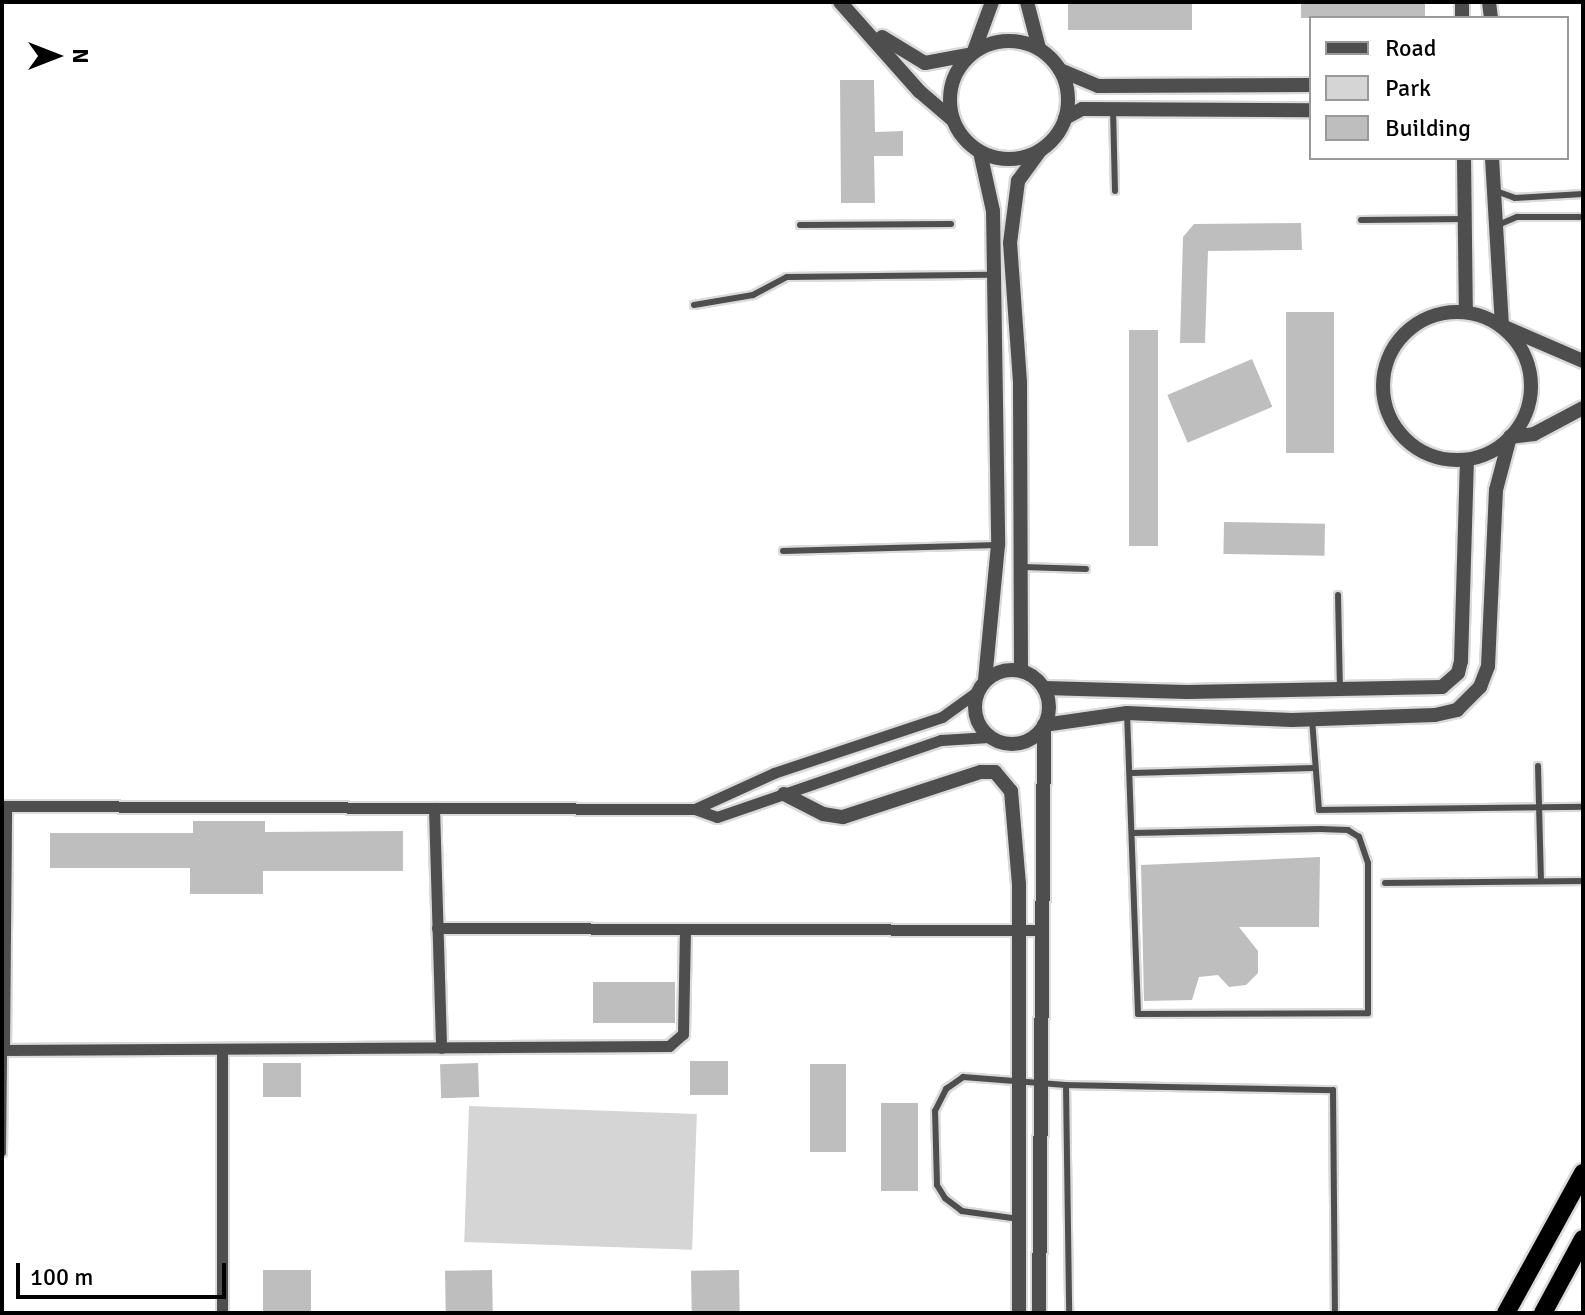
<!DOCTYPE html>
<style>
body{margin:0}
#map{position:relative;width:1585px;height:1315px;overflow:hidden;background:#fff;font-family:Signika,sans-serif}
div>[style]{position:absolute}
[style*='--x']{left:calc(var(--x)*1px);top:calc(var(--y)*1px);width:calc(var(--w)*1px);rotate:calc(var(--a)*1deg)}
.green>*{inset:0;background:#d5d5d5;transform-origin:0 0}
.building>*{inset:0;background:#bebebe;transform-origin:0 0}
.roads{filter:drop-shadow(2px 0 #dbdbdb) drop-shadow(-2px 0 #dbdbdb) drop-shadow(0 2px #dbdbdb) drop-shadow(0 -2px #dbdbdb)}
.service>*{height:6px;margin:-3px;padding:0 3px;transform-origin:3px;border-radius:3px;background:#4e4e4e}
.minor>*{height:11px;margin:-5.5px;padding:0 5.5px;transform-origin:5.5px;border-radius:5.5px;background:#4e4e4e}
.tertiary>*{height:14px;margin:-7px;padding:0 7px;transform-origin:7px;border-radius:7px;background:#4e4e4e}
.tertiary>.ring{margin:-7px;padding:0;box-sizing:content-box;background:none;border:14px solid #4e4e4e;border-radius:50%}
.trunk>*{height:18px;margin:-9px;padding:0 9px;transform-origin:9px;border-radius:9px;background:#000}
span{translate:-50% -50%;white-space:nowrap;text-align:center;line-height:1.15;-webkit-text-stroke:7px #fff;paint-order:stroke}
.frame{position:absolute;inset:0;border:4px solid #000;pointer-events:none}
.legend{position:absolute;left:1309px;top:16px;width:260px;height:144px;box-sizing:border-box;background:#fff;border:2px solid #999;margin:0;padding:10px 14px;list-style:none;font-size:24px;color:#000}
.legend li{display:flex;align-items:center;gap:16px;height:40px}
.legend b{width:40px;border:2px solid #999}
.north{position:absolute;left:16px;top:16px;width:80px;height:80px;-webkit-text-stroke:6px #fff;paint-order:stroke;rotate:90deg;font-size:22px;font-weight:700;line-height:32px;text-align:center;color:#000}
.north::after{content:'';display:block;margin:auto;width:28px;height:36px;background:#000;clip-path:polygon(50% 0,100% 100%,50% 72%,0 100%)}
.scale{position:absolute;left:16px;top:1263px;width:210px;height:36px;box-sizing:border-box;border:4px solid #000;border-top:0;padding-left:10px;font-size:24px;line-height:28px;white-space:nowrap;color:#000;-webkit-text-stroke:6px #fff;paint-order:stroke}
</style>
<div id="map">
<div class="green">
<div style="left:469px;top:1106px;width:228px;height:136px;rotate:2deg"></div>
</div>
<div class="building">
<div style="left:1068px;top:2px;width:124px;height:28px"></div>
<div style="left:1301px;top:2px;width:124px;height:16px"></div>
<div style="clip-path:polygon(840px 80px,874px 80px,875px 132px,903px 131px,903px 156px,874px 156px,875px 203px,841px 203px)"></div>
<div style="clip-path:polygon(1301px 223px,1302px 250px,1208px 251px,1205px 343px,1180px 343px,1183px 237px,1194px 224px)"></div>
<div style="left:1286px;top:312px;width:48px;height:141px"></div>
<div style="left:1129px;top:330px;width:29px;height:216px"></div>
<div style="left:1252px;top:359px;width:52px;height:92px;rotate:67deg"></div>
<div style="left:1224px;top:522px;width:101px;height:32px;rotate:1deg"></div>
<div style="clip-path:polygon(193px 821px,265px 821px,265px 832px,403px 831px,403px 871px,263px 871px,263px 894px,190px 894px,190px 868px,50px 868px,50px 833px,193px 833px)"></div>
<div style="clip-path:polygon(1320px 857px,1319px 927px,1239px 927px,1258px 951px,1258px 973px,1246px 985px,1229px 987px,1218px 975px,1199px 977px,1192px 1000px,1144px 1001px,1141px 865px)"></div>
<div style="left:593px;top:982px;width:82px;height:41px"></div>
<div style="left:690px;top:1061px;width:38px;height:34px"></div>
<div style="left:301px;top:1063px;width:34px;height:38px;rotate:90deg"></div>
<div style="left:478px;top:1063px;width:34px;height:38px;rotate:88deg"></div>
<div style="left:810px;top:1064px;width:36px;height:88px"></div>
<div style="left:881px;top:1103px;width:37px;height:88px"></div>
<div style="left:263px;top:1270px;width:48px;height:43px"></div>
<div style="left:492px;top:1270px;width:43px;height:47px;rotate:89deg"></div>
<div style="left:739px;top:1270px;width:43px;height:48px;rotate:89deg"></div>
</div>
<div class="roads">
<div class="service">
<div style="--x:1113;--y:109;--w:82;--a:88.6"></div>
<div style="--x:1496;--y:191;--w:20;--a:20"></div>
<div style="--x:1515;--y:198;--w:68;--a:-3.4"></div>
<div style="--x:1361;--y:220;--w:105;--a:-0.5"></div>
<div style="--x:800;--y:225;--w:151;--a:-0.4"></div>
<div style="--x:1498;--y:225;--w:21;--a:-23"></div>
<div style="--x:1517;--y:217;--w:66;--a:0"></div>
<div style="--x:694;--y:305;--w:60;--a:-9.6"></div>
<div style="--x:753;--y:295;--w:38;--a:-28"></div>
<div style="--x:787;--y:277;--w:203;--a:-0.6"></div>
<div style="--x:783;--y:551;--w:215;--a:-1.6"></div>
<div style="--x:1023;--y:567;--w:63;--a:1.8"></div>
<div style="--x:1338;--y:595;--w:92;--a:88.8"></div>
<div style="--x:1127;--y:713;--w:301;--a:87.9"></div>
<div style="--x:1138;--y:1014;--w:230;--a:-0.2"></div>
<div style="--x:1368;--y:1013;--w:150;--a:-90"></div>
<div style="--x:1368;--y:863;--w:28;--a:-109"></div>
<div style="--x:1359;--y:837;--w:13;--a:-148"></div>
<div style="--x:1348;--y:830;--w:28;--a:-178"></div>
<div style="--x:1320;--y:829;--w:187;--a:178.8"></div>
<div style="--x:1312;--y:719;--w:91;--a:85.6"></div>
<div style="--x:1319;--y:810;--w:264;--a:-0.7"></div>
<div style="--x:1538;--y:766;--w:115;--a:88.5"></div>
<div style="--x:1132;--y:773;--w:182;--a:-1.6"></div>
<div style="--x:1385;--y:883;--w:198;--a:-0.6"></div>
<div style="--x:1066;--y:1085;--w:228;--a:89.2"></div>
<div style="--x:3;--y:1153;--w:103;--a:-89.4"></div>
<div style="--x:1019;--y:1219;--w:58;--a:-172"></div>
<div style="--x:962;--y:1211;--w:21;--a:-143"></div>
<div style="--x:945;--y:1198;--w:15;--a:-122"></div>
<div style="--x:937;--y:1185;--w:74;--a:-91.5"></div>
<div style="--x:935;--y:1111;--w:25;--a:-63"></div>
<div style="--x:946;--y:1089;--w:21;--a:-35"></div>
<div style="--x:963;--y:1077;--w:103;--a:4.4"></div>
<div style="--x:1066;--y:1085;--w:267;--a:1.1"></div>
<div style="--x:1333;--y:1090;--w:223;--a:89.5"></div>
</div>
<div class="minor">
<div style="--x:978;--y:691;--w:44;--a:144.2"></div>
<div style="--x:942;--y:717;--w:177;--a:161.6"></div>
<div style="--x:774;--y:773;--w:87;--a:155.5"></div>
<div style="--x:695;--y:809;--w:23;--a:20"></div>
<div style="--x:717;--y:817;--w:237;--a:-19"></div>
<div style="--x:941;--y:740;--w:48;--a:-3.6"></div>
<div style="--x:2;--y:806;--w:693;--a:0.25"></div>
<div style="--x:434;--y:808;--w:240;--a:88.3"></div>
<div style="--x:437;--y:928;--w:605;--a:0.19"></div>
<div style="--x:2;--y:1050;--w:667;--a:-0.34"></div>
<div style="--x:669;--y:1046;--w:18;--a:-41"></div>
<div style="--x:683;--y:1034;--w:104;--a:-88.9"></div>
<div style="--x:4;--y:1050;--w:244;--a:-89.5"></div>
<div style="--x:222;--y:1050;--w:263;--a:90"></div>
</div>
<div class="tertiary">
<div style="--x:840;--y:2;--w:119;--a:48.4"></div>
<div style="--x:919;--y:91;--w:45;--a:40.5"></div>
<div style="--x:1027;--y:2;--w:48;--a:75.4"></div>
<div style="--x:1462;--y:2;--w:16;--a:90"></div>
<div style="--x:1489;--y:2;--w:16;--a:83"></div>
<div style="--x:882;--y:37;--w:50;--a:31.2"></div>
<div style="--x:925;--y:63;--w:44;--a:-10.5"></div>
<div class="ring" style="left:950px;top:41px;width:104px;height:104px"></div>
<div style="--x:974;--y:51;--w:52;--a:-69.8"></div>
<div style="--x:1060;--y:70;--w:41;--a:22.8"></div>
<div style="--x:1098;--y:86;--w:213;--a:-0.3"></div>
<div style="--x:1065;--y:118;--w:19;--a:-28"></div>
<div style="--x:1082;--y:109;--w:229;--a:0.3"></div>
<div style="--x:980;--y:152;--w:60;--a:77.6"></div>
<div style="--x:993;--y:211;--w:334;--a:89.1"></div>
<div style="--x:998;--y:545;--w:136;--a:95.5"></div>
<div style="--x:1464;--y:158;--w:154;--a:89.3"></div>
<div style="--x:1492;--y:158;--w:168;--a:86.6"></div>
<div style="--x:1502;--y:326;--w:88;--a:23.4"></div>
<div class="ring" style="left:1383px;top:312px;width:134px;height:134px"></div>
<div class="ring" style="left:975px;top:670px;width:60px;height:60px"></div>
<div style="--x:1021;--y:671;--w:289;--a:-90.2"></div>
<div style="--x:1020;--y:382;--w:139;--a:-94.1"></div>
<div style="--x:1010;--y:243;--w:63;--a:-82.6"></div>
<div style="--x:1018;--y:181;--w:37;--a:-54"></div>
<div style="--x:1044;--y:688;--w:143;--a:1.6"></div>
<div style="--x:1187;--y:692;--w:255;--a:-1.1"></div>
<div style="--x:1442;--y:687;--w:21;--a:-41"></div>
<div style="--x:1458;--y:673;--w:12;--a:-76"></div>
<div style="--x:1461;--y:661;--w:201;--a:-88.3"></div>
<div style="--x:784;--y:794;--w:44;--a:27.1"></div>
<div style="--x:823;--y:814;--w:20;--a:9"></div>
<div style="--x:843;--y:817;--w:145;--a:-18.1"></div>
<div style="--x:981;--y:772;--w:14;--a:0"></div>
<div style="--x:995;--y:772;--w:25;--a:50"></div>
<div style="--x:1011;--y:791;--w:93;--a:85.1"></div>
<div style="--x:1019;--y:884;--w:429;--a:90"></div>
<div style="--x:1039;--y:1313;--w:588;--a:-89.51"></div>
<div style="--x:1044;--y:725;--w:84;--a:-8.2"></div>
<div style="--x:1127;--y:713;--w:165;--a:2.4"></div>
<div style="--x:1292;--y:720;--w:143;--a:-2"></div>
<div style="--x:1435;--y:715;--w:23;--a:-13"></div>
<div style="--x:1457;--y:710;--w:33;--a:-45"></div>
<div style="--x:1480;--y:687;--w:22;--a:-69"></div>
<div style="--x:1488;--y:666;--w:176;--a:-87.4"></div>
<div style="--x:1496;--y:490;--w:55;--a:-75.2"></div>
<div style="--x:1510;--y:437;--w:24;--a:-7"></div>
<div style="--x:1534;--y:434;--w:55;--a:-28"></div>
</div>
<div class="trunk">
<div style="--x:1506;--y:1313;--w:160;--a:-61.2"></div>
<div style="--x:1543;--y:1313;--w:84;--a:-61.6"></div>
</div>
</div>
<div class="frame"></div>
<ul class="legend">
<li><b style="height:10px;background:#4e4e4e"></b>Road</li>
<li><b style="height:22px;background:#d5d5d5"></b>Park</li>
<li><b style="height:22px;background:#bebebe"></b>Building</li>
</ul>
<div class="north">N</div>
<div class="scale">100 m</div>
</div>
